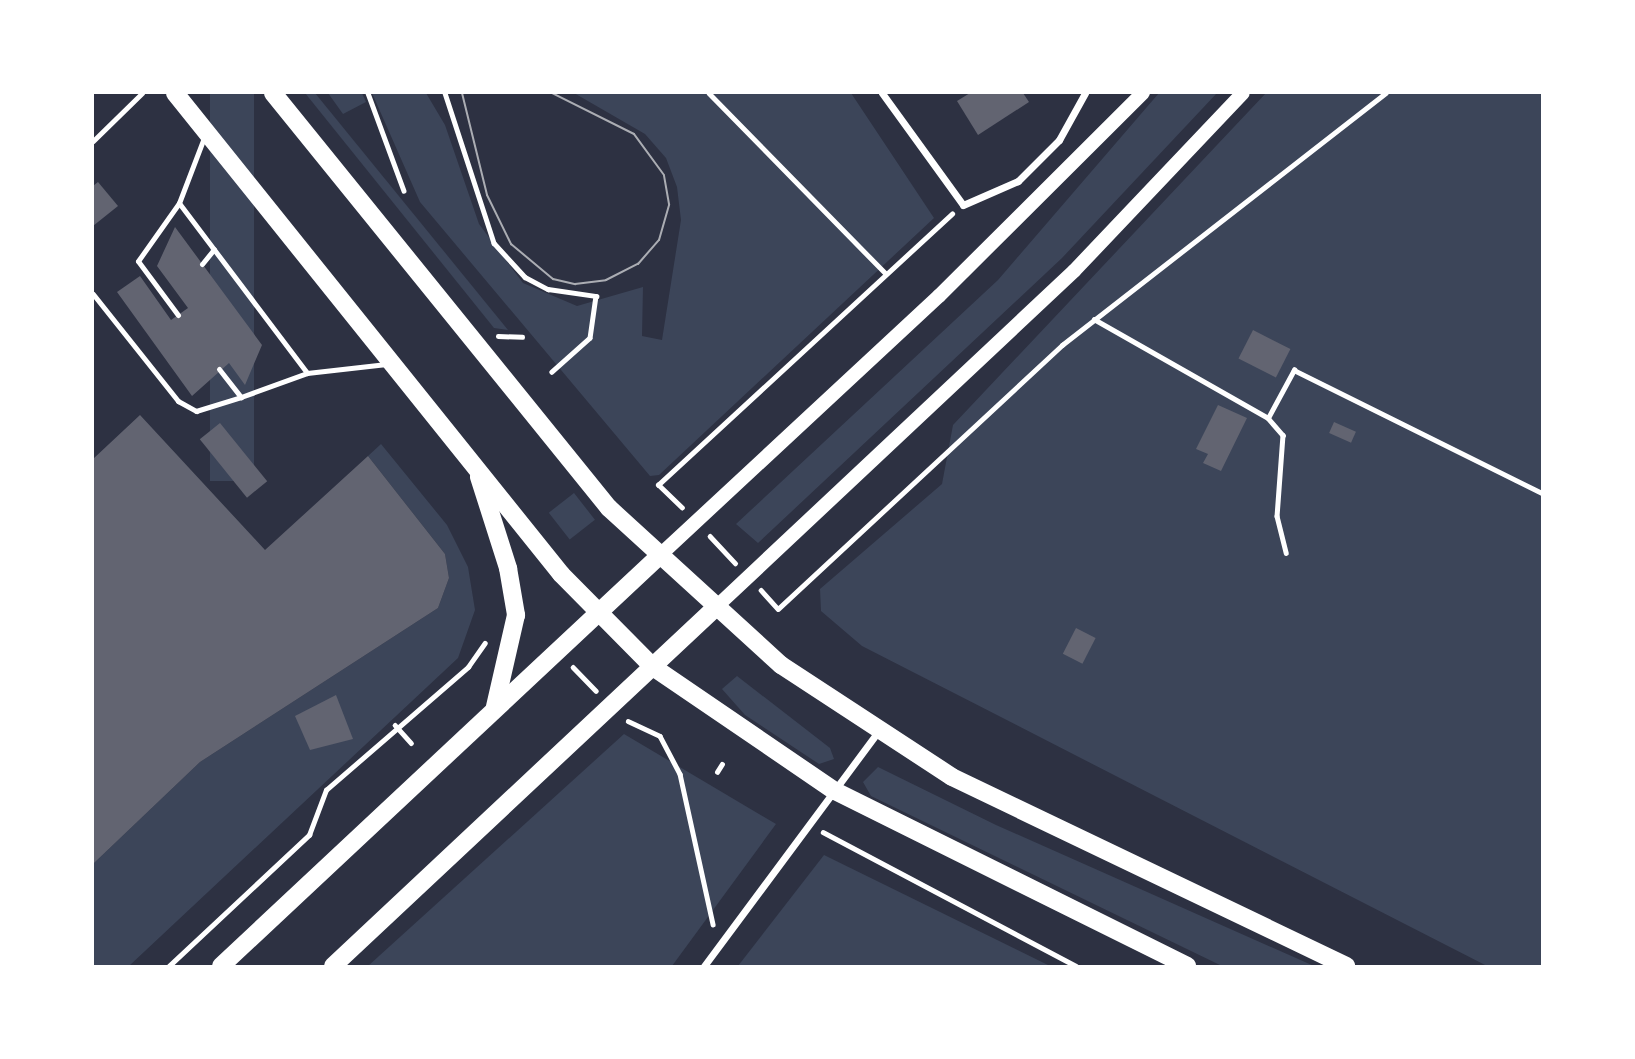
<!DOCTYPE html>
<style>
body{margin:0}
#map{position:relative;width:1635px;height:1059px;overflow:hidden;background:#2d3142;font-family:Manrope,sans-serif}
div>[style]{position:absolute}
[style*='--x']{left:calc(var(--x)*1px);top:calc(var(--y)*1px);width:calc(var(--w)*1px);rotate:calc(var(--a)*1deg)}
.green>*{inset:0;background:#3c4559;transform-origin:0 0}
.building>*{inset:0;background:#626471;transform-origin:0 0}
.path>*{height:4.5px;margin:-2.25px;padding:0 2.25px;transform-origin:2.25px;border-radius:2.25px;background:#fff}
.service>*{height:5px;margin:-2.5px;padding:0 2.5px;transform-origin:2.5px;border-radius:2.5px;background:#fff}
.minor>*{height:7px;margin:-3.5px;padding:0 3.5px;transform-origin:3.5px;border-radius:3.5px;background:#fff}
.secondary>*{height:14px;margin:-7px;padding:0 7px;transform-origin:7px;border-radius:7px;background:#fff}
.primary>*{height:18px;margin:-9px;padding:0 9px;transform-origin:9px;border-radius:9px;background:#fff}
.tram>*{height:2px;margin:-1px;padding:0 1px;transform-origin:1px;border-radius:1px;background:#abadb3}
span{translate:-50% -50%;white-space:nowrap;text-align:center;line-height:1.15;-webkit-text-stroke:5px #fff;paint-order:stroke}
.frame{position:absolute;inset:0;border:94px solid #fff;pointer-events:none}
</style>
<div id="map">
<div class="green">
<div style="left:210px;top:93px;width:44px;height:388px"></div>
<div style="clip-path:polygon(305px 93px,315px 93px,508px 330px,494px 328px)"></div>
<div style="clip-path:polygon(328px 93px,362px 93px,366px 102px,343px 114px)"></div>
<div style="clip-path:polygon(372px 93px,426px 93px,445px 125px,479px 224px,523px 283px,577px 306px,643px 287px,642px 336px,662px 340px,681px 220px,677px 187px,666px 158px,645px 134px,574px 93px,851px 93px,934px 218px,659px 475px,650px 476px,420px 202px)"></div>
<div style="clip-path:polygon(1159px 93px,1217px 93px,1062px 258px,758px 543px,736px 524px,998px 280px)"></div>
<div style="clip-path:polygon(1266px 93px,1542px 93px,1542px 966px,1487px 966px,862px 646px,821px 611px,820px 589px,942px 484px,953px 425px)"></div>
<div style="clip-path:polygon(381px 444px,447px 525px,468px 567px,475px 610px,458px 658px,129px 966px,93px 966px,93px 864px,200px 762px,438px 608px,449px 578px,445px 554px,368px 456px)"></div>
<div style="left:574px;top:493px;width:34px;height:32px;rotate:52deg"></div>
<div style="clip-path:polygon(737px 676px,830px 748px,834px 759px,819px 764px,745px 715px,722px 689px)"></div>
<div style="clip-path:polygon(624px 734px,776px 824px,672px 966px,368px 966px)"></div>
<div style="clip-path:polygon(878px 767px,996px 825px,1314px 966px,1222px 966px,871px 796px,863px 782px)"></div>
<div style="clip-path:polygon(824px 855px,1050px 966px,738px 966px)"></div>
</div>
<div class="building">
<div style="clip-path:polygon(970px 93px,1023px 93px,1029px 102px,978px 135px,957px 101px)"></div>
<div style="clip-path:polygon(98px 182px,118px 206px,93px 226px,93px 186px)"></div>
<div style="clip-path:polygon(175px 227px,262px 345px,245px 385px,229px 363px,192px 396px,117px 292px,140px 276px,171px 320px,188px 308px,157px 266px)"></div>
<div style="left:1253px;top:330px;width:42px;height:32px;rotate:27deg"></div>
<div style="clip-path:polygon(1218px 405px,1247px 418px,1221px 471px,1203px 463px,1208px 454px,1196px 449px)"></div>
<div style="clip-path:polygon(140px 415px,265px 550px,368px 456px,445px 554px,449px 578px,438px 608px,200px 762px,93px 864px,93px 459px)"></div>
<div style="left:1334px;top:422px;width:24px;height:12px;rotate:24deg"></div>
<div style="left:220px;top:423px;width:75px;height:26px;rotate:51deg"></div>
<div style="left:1076px;top:628px;width:22px;height:29px;rotate:27deg"></div>
<div style="clip-path:polygon(336px 695px,353px 739px,310px 750px,295px 716px)"></div>
</div>
<div class="path">
<div style="--x:368;--y:93;--w:104;--a:69.8"></div>
<div style="--x:445;--y:93;--w:158;--a:71.9"></div>
<div style="--x:494;--y:243;--w:46;--a:47.6"></div>
<div style="--x:525;--y:277;--w:26;--a:28"></div>
<div style="--x:548;--y:289;--w:49;--a:8.3"></div>
<div style="--x:596;--y:296;--w:42;--a:98.1"></div>
<div style="--x:590;--y:338;--w:51;--a:138.2"></div>
<div style="--x:709;--y:93;--w:252;--a:45.6"></div>
<div style="--x:1094;--y:319;--w:200;--a:29.6"></div>
<div style="--x:1268;--y:418;--w:23;--a:49"></div>
<div style="--x:1283;--y:435;--w:81;--a:94.2"></div>
<div style="--x:1277;--y:516;--w:38;--a:76"></div>
<div style="--x:498;--y:336;--w:24;--a:2"></div>
<div style="--x:1268;--y:418;--w:55;--a:-61.6"></div>
<div style="--x:1294;--y:370;--w:277;--a:26.4"></div>
<div style="--x:682;--y:508;--w:33;--a:-136"></div>
<div style="--x:658;--y:485;--w:400;--a:-42.7"></div>
<div style="--x:710;--y:536;--w:37;--a:47"></div>
<div style="--x:761;--y:590;--w:25;--a:48"></div>
<div style="--x:778;--y:609;--w:388;--a:-42.9"></div>
<div style="--x:1062;--y:345;--w:410;--a:-37.9"></div>
<div style="--x:573;--y:667;--w:33;--a:46"></div>
<div style="--x:628;--y:721;--w:35;--a:25"></div>
<div style="--x:660;--y:736;--w:43;--a:62.2"></div>
<div style="--x:680;--y:774;--w:154;--a:77.6"></div>
<div style="--x:395;--y:725;--w:24;--a:48"></div>
<div style="--x:717;--y:772;--w:9;--a:-58"></div>
<div style="--x:823;--y:832;--w:286;--a:27.9"></div>
<div style="--x:169;--y:966;--w:192;--a:-43.1"></div>
<div style="--x:309;--y:835;--w:48;--a:-69.3"></div>
<div style="--x:326;--y:790;--w:188;--a:-40.9"></div>
<div style="--x:468;--y:667;--w:29;--a:-55"></div>
</div>
<div class="service">
<div style="--x:93;--y:141;--w:69;--a:-44.4"></div>
<div style="--x:179;--y:203;--w:213;--a:53"></div>
<div style="--x:202;--y:264;--w:19;--a:-51"></div>
<div style="--x:93;--y:294;--w:137;--a:51.5"></div>
<div style="--x:178;--y:401;--w:21;--a:29"></div>
<div style="--x:196;--y:411;--w:47;--a:-17.3"></div>
<div style="--x:178;--y:315;--w:67;--a:-126.5"></div>
<div style="--x:138;--y:261;--w:71;--a:-54.7"></div>
<div style="--x:179;--y:203;--w:73;--a:-69.1"></div>
<div style="--x:219;--y:369;--w:36;--a:52"></div>
<div style="--x:241;--y:397;--w:70;--a:-20"></div>
<div style="--x:307;--y:373;--w:80;--a:-6.5"></div>
</div>
<div class="minor">
<div style="--x:882;--y:93;--w:138;--a:54.1"></div>
<div style="--x:963;--y:205;--w:60;--a:-23.6"></div>
<div style="--x:1018;--y:181;--w:58;--a:-45"></div>
<div style="--x:1059;--y:140;--w:54;--a:-61"></div>
<div style="--x:704;--y:966;--w:290;--a:-53.4"></div>
</div>
<div class="secondary">
<div style="--x:658;--y:557;--w:384;--a:-42.9"></div>
<div style="--x:939;--y:296;--w:288;--a:-44.9"></div>
<div style="--x:714;--y:609;--w:494;--a:-43.2"></div>
<div style="--x:1074;--y:271;--w:245;--a:-46.5"></div>
</div>
<div class="primary">
<div style="--x:175;--y:93;--w:617;--a:51.25"></div>
<div style="--x:561;--y:574;--w:131;--a:45.3"></div>
<div style="--x:653;--y:667;--w:220;--a:34.3"></div>
<div style="--x:835;--y:791;--w:393;--a:26.4"></div>
<div style="--x:273;--y:93;--w:534;--a:51.01"></div>
<div style="--x:609;--y:508;--w:233;--a:42.4"></div>
<div style="--x:781;--y:665;--w:204;--a:33.2"></div>
<div style="--x:952;--y:777;--w:437;--a:25.6"></div>
<div style="--x:479;--y:477;--w:96;--a:72.3"></div>
<div style="--x:508;--y:568;--w:48;--a:80.3"></div>
<div style="--x:516;--y:615;--w:94;--a:102.9"></div>
<div style="--x:221;--y:966;--w:599;--a:-43.1"></div>
<div style="--x:333;--y:966;--w:522;--a:-43.14"></div>
</div>
<div class="tram">
<div style="--x:462;--y:93;--w:105;--a:76.2"></div>
<div style="--x:487;--y:195;--w:55;--a:63.9"></div>
<div style="--x:511;--y:244;--w:55;--a:39.8"></div>
<div style="--x:553;--y:279;--w:23;--a:13"></div>
<div style="--x:575;--y:284;--w:31;--a:-7"></div>
<div style="--x:606;--y:280;--w:36;--a:-27"></div>
<div style="--x:638;--y:264;--w:32;--a:-49"></div>
<div style="--x:659;--y:240;--w:37;--a:-74"></div>
<div style="--x:669;--y:204;--w:29;--a:-100"></div>
<div style="--x:664;--y:175;--w:51;--a:-126.2"></div>
<div style="--x:634;--y:134;--w:92;--a:-153.4"></div>
</div>
<div class="frame"></div>
</div>
